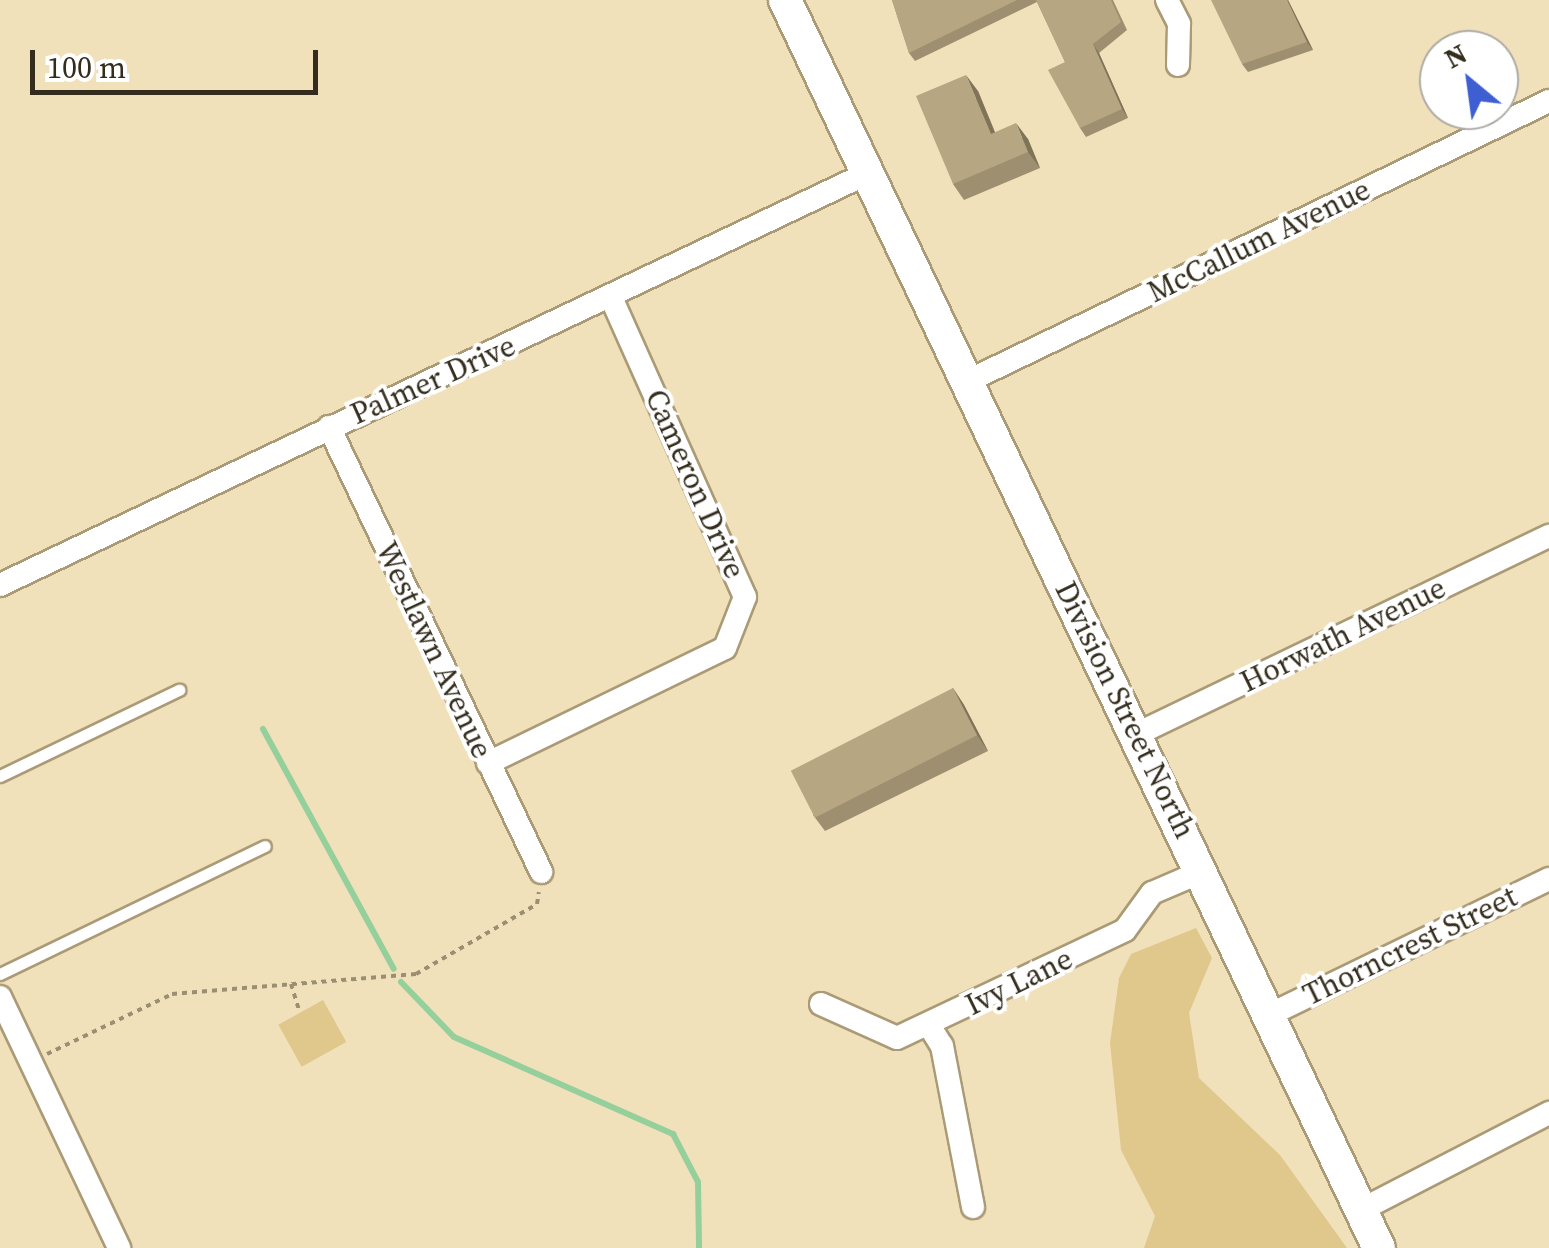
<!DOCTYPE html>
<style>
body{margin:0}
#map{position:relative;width:1549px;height:1248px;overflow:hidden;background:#f1e1ba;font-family:"Source Serif 4",serif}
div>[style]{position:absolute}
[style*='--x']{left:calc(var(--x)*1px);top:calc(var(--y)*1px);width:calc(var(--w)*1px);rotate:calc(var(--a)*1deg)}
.green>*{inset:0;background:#e0c78c;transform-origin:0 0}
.stream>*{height:6px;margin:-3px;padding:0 3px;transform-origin:3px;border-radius:3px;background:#95cf9c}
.path>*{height:4px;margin-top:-2px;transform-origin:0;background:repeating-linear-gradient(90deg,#9b8f73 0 5px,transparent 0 10px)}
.roads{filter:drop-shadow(2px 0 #aa9a76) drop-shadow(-2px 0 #aa9a76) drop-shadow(0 2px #aa9a76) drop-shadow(0 -2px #aa9a76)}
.lane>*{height:11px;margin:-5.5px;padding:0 5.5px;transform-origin:5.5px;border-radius:5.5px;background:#fff}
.street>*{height:22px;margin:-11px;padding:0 11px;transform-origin:11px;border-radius:11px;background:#fff}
.secondary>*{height:32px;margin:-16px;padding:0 16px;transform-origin:16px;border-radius:16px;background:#fff}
.wall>*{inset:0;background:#9d8f6f}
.shaded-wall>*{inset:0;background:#7f745a}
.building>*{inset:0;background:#b6a681;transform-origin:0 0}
span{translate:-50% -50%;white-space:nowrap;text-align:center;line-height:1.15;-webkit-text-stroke:8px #fff;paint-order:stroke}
.street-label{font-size:30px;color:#342d1e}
.north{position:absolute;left:1419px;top:30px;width:100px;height:100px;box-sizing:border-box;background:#fff;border:2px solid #aeaba5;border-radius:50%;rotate:331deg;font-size:28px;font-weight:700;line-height:40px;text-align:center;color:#342d1e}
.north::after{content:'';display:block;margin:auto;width:35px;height:45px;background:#3e5fd1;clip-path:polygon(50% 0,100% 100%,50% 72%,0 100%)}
.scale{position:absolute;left:30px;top:50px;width:288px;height:45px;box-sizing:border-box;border:5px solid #342d1e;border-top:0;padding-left:12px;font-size:30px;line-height:35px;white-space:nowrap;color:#342d1e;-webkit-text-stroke:8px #fff;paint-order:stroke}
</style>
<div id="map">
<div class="green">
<div style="clip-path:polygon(1196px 928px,1212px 958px,1189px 1013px,1199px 1078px,1280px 1155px,1347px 1248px,1144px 1248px,1155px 1216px,1121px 1150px,1110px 1043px,1119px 978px,1131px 954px)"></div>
<div style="left:323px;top:1000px;width:48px;height:51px;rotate:61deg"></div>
</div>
<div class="stream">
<div style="--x:263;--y:729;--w:273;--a:61.4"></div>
<div style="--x:401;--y:982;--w:76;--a:46.1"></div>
<div style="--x:454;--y:1037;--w:240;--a:23.9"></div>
<div style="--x:673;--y:1134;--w:54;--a:62.5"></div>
<div style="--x:698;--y:1182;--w:66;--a:89.1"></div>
</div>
<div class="path">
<div style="--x:291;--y:984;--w:28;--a:73"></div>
<div style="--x:47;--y:1054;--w:139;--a:-25.6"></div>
<div style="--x:172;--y:994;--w:245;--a:-4.7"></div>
<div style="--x:416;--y:974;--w:140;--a:-30"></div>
<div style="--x:537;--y:904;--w:12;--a:-81"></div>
</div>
<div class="roads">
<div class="lane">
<div style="--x:0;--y:776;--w:199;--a:-25.7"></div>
<div style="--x:0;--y:974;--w:294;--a:-25.8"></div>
</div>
<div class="street">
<div style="--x:1167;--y:0;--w:27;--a:63"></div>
<div style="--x:1179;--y:24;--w:41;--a:91.4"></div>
<div style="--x:968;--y:381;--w:645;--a:-25.73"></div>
<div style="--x:329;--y:427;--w:493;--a:64.5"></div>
<div style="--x:0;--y:585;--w:959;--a:-25.39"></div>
<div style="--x:1137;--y:734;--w:457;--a:-25.7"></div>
<div style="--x:488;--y:763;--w:263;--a:-25.9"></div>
<div style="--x:725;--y:648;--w:55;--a:-68.6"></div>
<div style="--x:745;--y:597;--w:325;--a:-114.1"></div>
<div style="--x:0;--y:997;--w:278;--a:64.6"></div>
<div style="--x:821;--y:1004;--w:83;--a:24.1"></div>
<div style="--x:897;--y:1038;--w:252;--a:-25.3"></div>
<div style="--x:1125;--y:930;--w:46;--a:-53.9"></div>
<div style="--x:1152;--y:893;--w:56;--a:-23.3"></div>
<div style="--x:1271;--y:1014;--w:309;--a:-25.9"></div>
<div style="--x:930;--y:1027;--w:22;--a:58"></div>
<div style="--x:942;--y:1046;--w:164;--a:79.1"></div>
<div style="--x:1361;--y:1210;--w:212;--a:-27.3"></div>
</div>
<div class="secondary">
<div style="--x:785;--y:0;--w:1382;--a:64.55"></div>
</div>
</div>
<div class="wall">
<div style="clip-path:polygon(892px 0,1113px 0,1127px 30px,1099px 53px,1128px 118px,1086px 137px,1080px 128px,1065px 62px,1037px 2px,915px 61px,909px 53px)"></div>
<div style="clip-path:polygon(1288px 0,1313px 50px,1248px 72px,1242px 64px)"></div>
<div style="clip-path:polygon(978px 91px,995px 132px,1028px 139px,1040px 168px,964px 200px,953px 184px)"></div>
<div style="clip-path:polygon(953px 688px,964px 705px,988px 751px,825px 831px,813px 815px)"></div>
</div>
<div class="shaded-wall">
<div style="clip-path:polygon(1287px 0,1288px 0,1313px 50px,1307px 42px)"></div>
<div style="clip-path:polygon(1093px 44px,1099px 53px,1128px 118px,1122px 109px)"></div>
<div style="clip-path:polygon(966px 75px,978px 91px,1002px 150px,991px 134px)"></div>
<div style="clip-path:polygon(1016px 123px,1028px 139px,1040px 168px,1028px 152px)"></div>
<div style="clip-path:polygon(953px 688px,964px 705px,988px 751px,977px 735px)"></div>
</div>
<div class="building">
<div style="clip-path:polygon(892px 0,1017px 0,909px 53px)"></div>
<div style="clip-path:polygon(1036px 0,1111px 0,1121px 22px,1093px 44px,1122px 109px,1080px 128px,1048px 70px,1065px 62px)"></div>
<div style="clip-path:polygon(1211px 0,1287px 0,1307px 42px,1242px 64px)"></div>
<div style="clip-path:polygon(966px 75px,991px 134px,1016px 123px,1028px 152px,953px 184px,916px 96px)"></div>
<div style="left:953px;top:688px;width:53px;height:182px;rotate:63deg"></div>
</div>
<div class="street-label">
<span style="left:1259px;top:241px;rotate:-26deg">McCallum Avenue</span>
<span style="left:433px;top:380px;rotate:-24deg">Palmer Drive</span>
<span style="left:695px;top:484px;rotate:66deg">Cameron Drive</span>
<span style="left:1343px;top:635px;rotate:-26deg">Horwath Avenue</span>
<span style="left:434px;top:650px;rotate:65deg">Westlawn Avenue</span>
<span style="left:1125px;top:710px;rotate:64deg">Division Street North</span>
<span style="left:1410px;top:946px;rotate:-26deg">Thorncrest Street</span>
<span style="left:1019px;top:982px;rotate:-26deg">Ivy Lane</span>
</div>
<div class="north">N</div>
<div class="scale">100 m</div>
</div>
